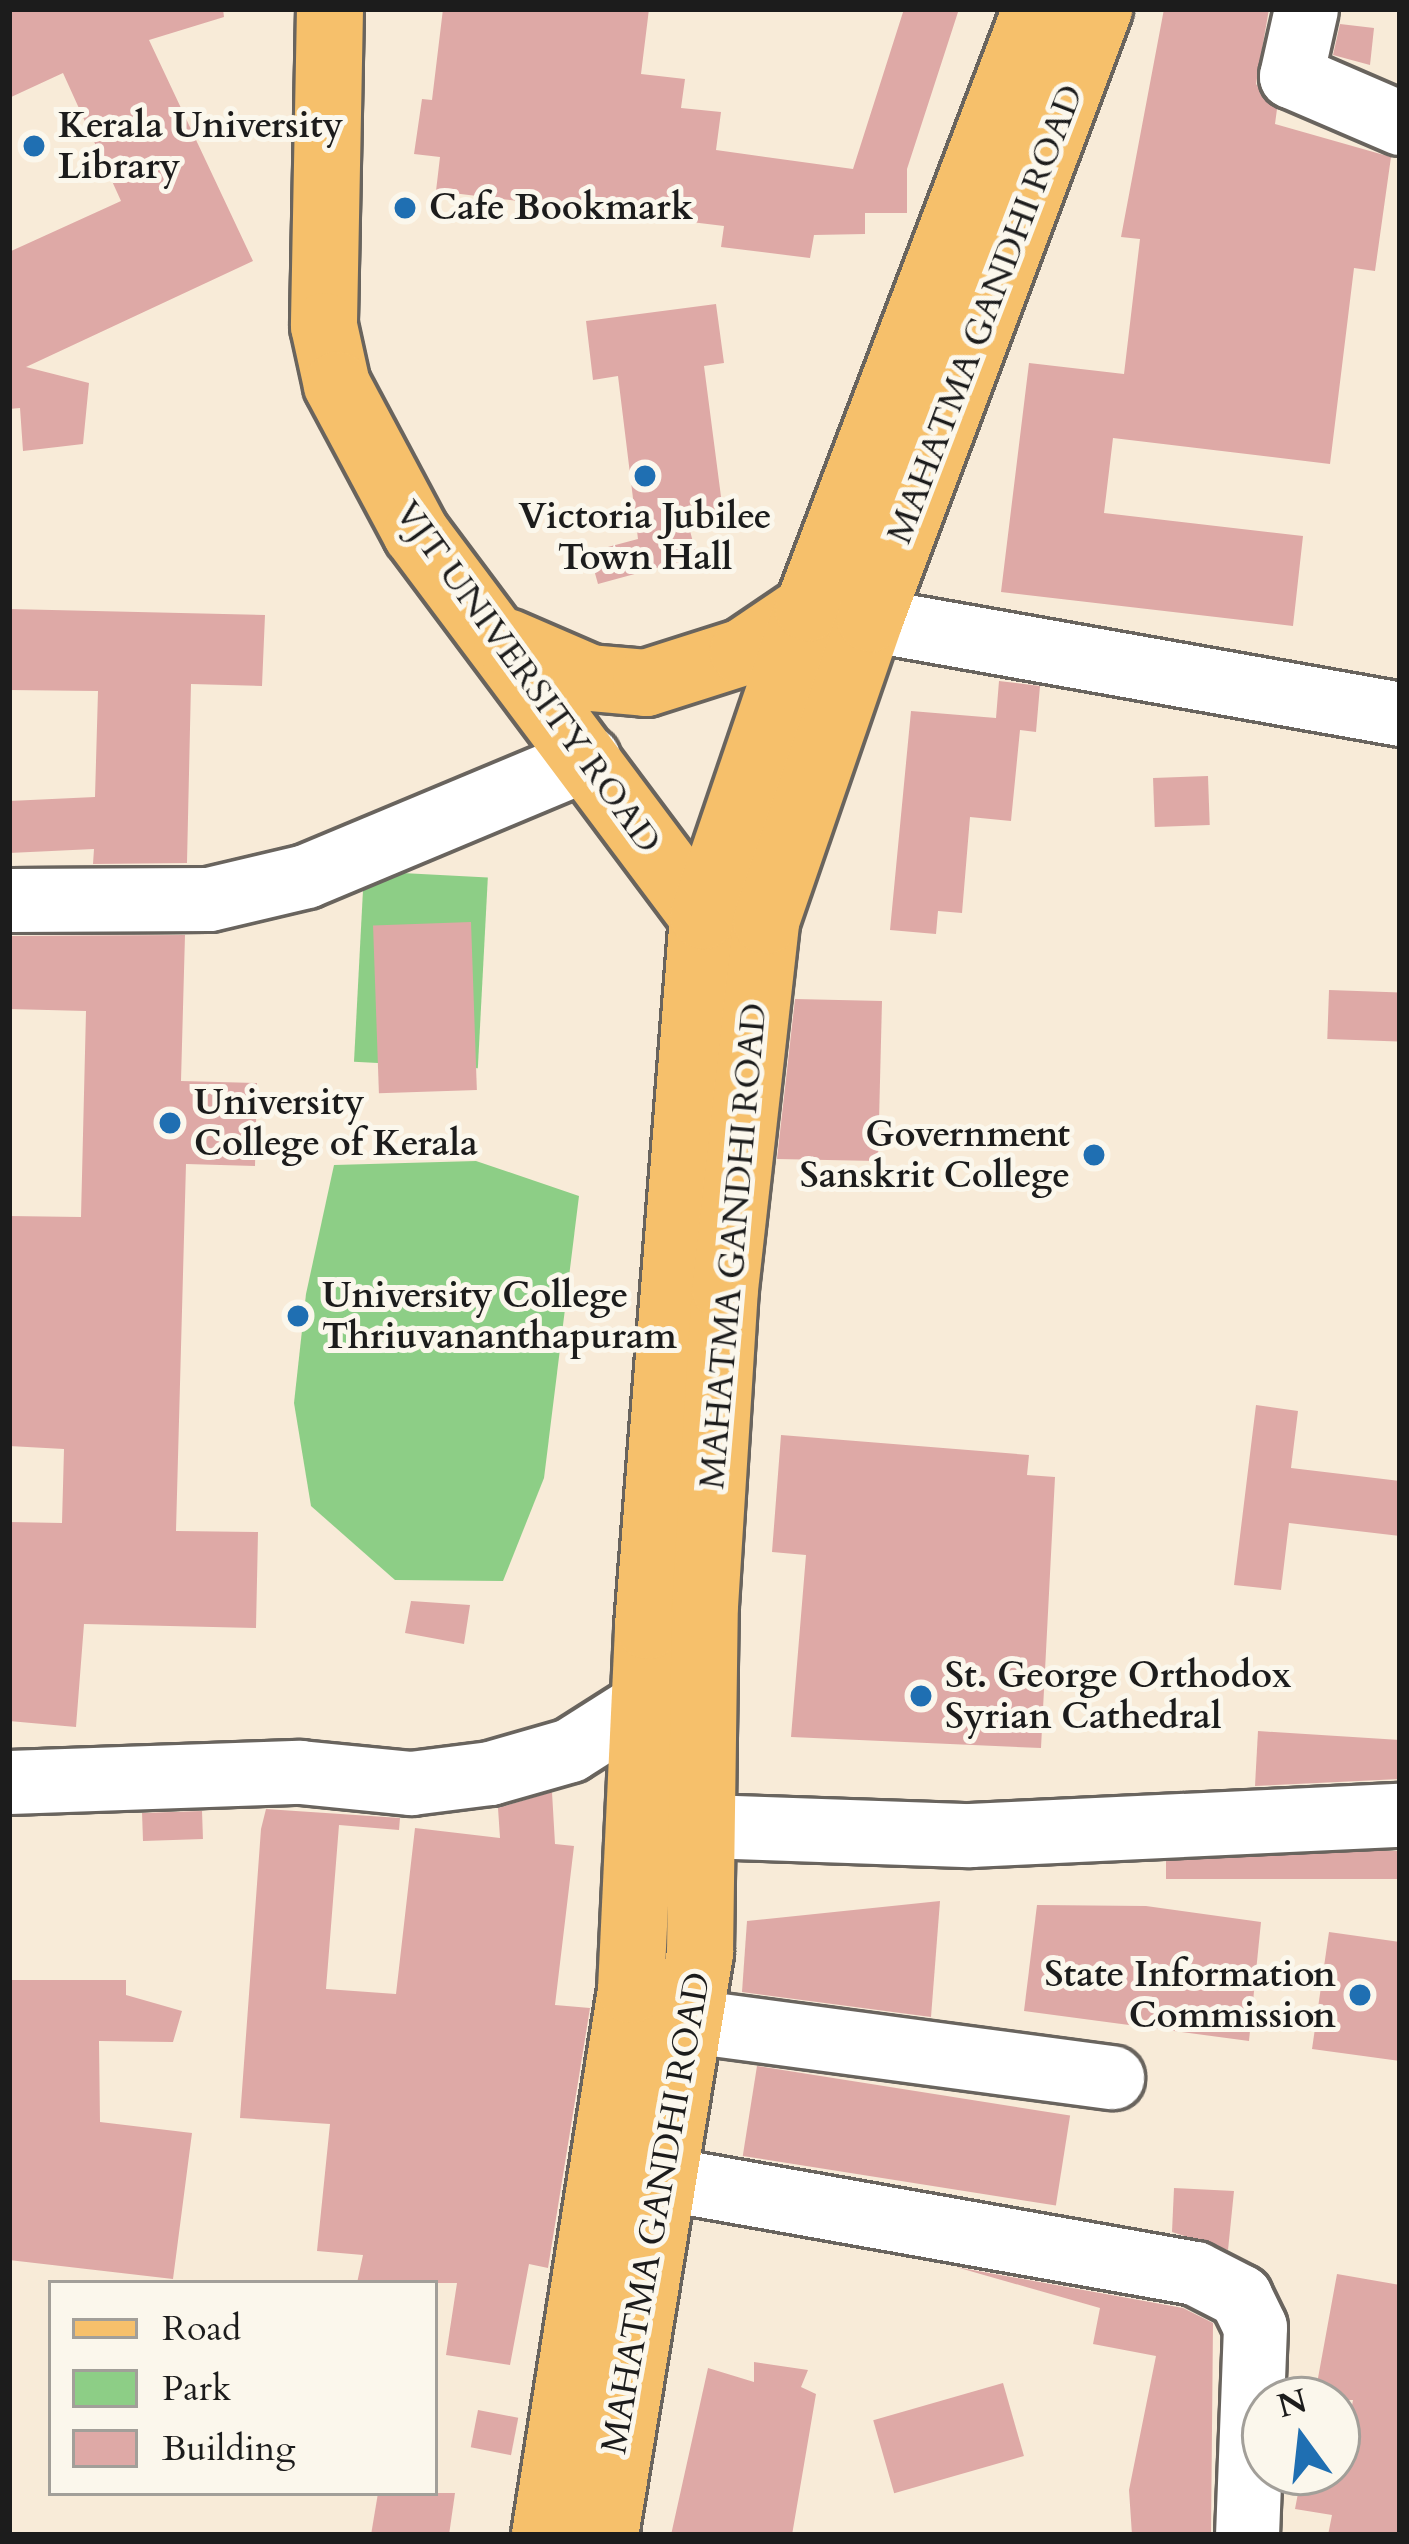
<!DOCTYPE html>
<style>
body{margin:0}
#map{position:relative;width:1409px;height:2544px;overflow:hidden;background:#f8ebd8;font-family:Cardo,serif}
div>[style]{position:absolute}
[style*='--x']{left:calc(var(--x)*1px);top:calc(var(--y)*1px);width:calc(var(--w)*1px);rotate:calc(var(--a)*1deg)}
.green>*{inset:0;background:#8dce86;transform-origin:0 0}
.building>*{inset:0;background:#dea9a6;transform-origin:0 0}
.roads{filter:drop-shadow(3px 0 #69645e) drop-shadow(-3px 0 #69645e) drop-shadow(0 3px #69645e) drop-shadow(0 -3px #69645e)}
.minor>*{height:63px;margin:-31.5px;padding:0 31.5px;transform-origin:31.5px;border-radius:31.5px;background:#fff}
.major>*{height:66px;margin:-33px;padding:0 33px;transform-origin:33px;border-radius:33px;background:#f6c06b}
.dots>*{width:33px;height:33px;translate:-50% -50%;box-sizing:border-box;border:6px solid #fbf7ec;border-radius:50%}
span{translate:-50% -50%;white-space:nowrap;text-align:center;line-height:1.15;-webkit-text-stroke:10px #fbf7ec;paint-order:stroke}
.poi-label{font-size:36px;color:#1c1c1c;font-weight:700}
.left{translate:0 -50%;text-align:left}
.right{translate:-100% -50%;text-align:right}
.street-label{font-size:36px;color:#1c1c1c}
.frame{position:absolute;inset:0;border:12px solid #1c1c1c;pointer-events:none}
.legend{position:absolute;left:48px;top:2280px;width:390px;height:216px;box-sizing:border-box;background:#fbf7ec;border:3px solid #a29f99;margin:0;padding:15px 21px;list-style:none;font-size:36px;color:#1c1c1c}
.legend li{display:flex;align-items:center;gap:24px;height:60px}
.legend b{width:60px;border:3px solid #a29f99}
.north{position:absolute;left:1241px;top:2376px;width:120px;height:120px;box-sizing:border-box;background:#fbf7ec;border:3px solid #a29f99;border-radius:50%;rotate:345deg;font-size:33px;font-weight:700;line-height:48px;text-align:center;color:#1c1c1c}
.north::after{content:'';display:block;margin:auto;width:42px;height:54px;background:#1f6fb2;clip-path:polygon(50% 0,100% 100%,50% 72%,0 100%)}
</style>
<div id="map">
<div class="green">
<div style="left:364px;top:871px;width:124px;height:191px;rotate:3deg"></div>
<div style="clip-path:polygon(476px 1161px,579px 1196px,544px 1478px,503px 1581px,395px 1580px,311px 1506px,294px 1403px,306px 1294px,334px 1165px)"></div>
</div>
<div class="building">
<div style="clip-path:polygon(9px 9px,223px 9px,224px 17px,149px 40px,253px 261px,26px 367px,89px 383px,83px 444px,23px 451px,20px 408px,9px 409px,9px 252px,121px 201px,63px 73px,9px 98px)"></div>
<div style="clip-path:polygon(443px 9px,649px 9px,641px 74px,685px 79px,681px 108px,721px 112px,716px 150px,853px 169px,904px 9px,959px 9px,907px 169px,907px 213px,865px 213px,865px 234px,814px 235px,810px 258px,721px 247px,724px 226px,436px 191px,440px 157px,414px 154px,422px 99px,432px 100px)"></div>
<div style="clip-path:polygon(1164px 9px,1269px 9px,1256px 84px,1277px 109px,1275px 124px,1391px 157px,1375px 271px,1354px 268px,1330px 464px,1113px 438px,1104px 513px,1303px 536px,1293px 626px,1001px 592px,1029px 363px,1124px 374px,1140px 239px,1121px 237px)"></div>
<div style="clip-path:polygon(1340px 24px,1374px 28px,1370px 65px,1333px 55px)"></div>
<div style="clip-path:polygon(716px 304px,724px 363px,704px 366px,723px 512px,686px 516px,697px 557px,598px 584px,589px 552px,638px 539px,618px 376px,593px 380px,586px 321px)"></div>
<div style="clip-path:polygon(9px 609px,265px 615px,262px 686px,191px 684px,187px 863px,93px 864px,94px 849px,9px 853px,9px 801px,95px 797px,98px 691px,9px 690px)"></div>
<div style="clip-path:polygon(999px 681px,1040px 686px,1036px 732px,1020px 730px,1011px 821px,970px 817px,962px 913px,938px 911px,936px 934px,890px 930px,911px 711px,996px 718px)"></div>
<div style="left:1208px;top:776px;width:49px;height:55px;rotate:88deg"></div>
<div style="left:471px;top:922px;width:168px;height:98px;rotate:88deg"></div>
<div style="clip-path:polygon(185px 935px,181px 1081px,257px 1083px,255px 1166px,186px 1164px,176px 1531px,258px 1532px,256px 1628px,84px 1624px,76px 1727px,9px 1721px,9px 1522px,62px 1523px,64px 1449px,9px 1446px,9px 1216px,81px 1217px,86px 1011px,9px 1009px,9px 936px)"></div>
<div style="left:1329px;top:990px;width:71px;height:49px;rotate:2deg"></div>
<div style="clip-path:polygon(795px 999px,882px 1001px,878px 1161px,777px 1159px)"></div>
<div style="clip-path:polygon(1256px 1405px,1298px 1411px,1291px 1468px,1400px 1481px,1400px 1536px,1289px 1523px,1281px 1590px,1234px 1585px)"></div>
<div style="clip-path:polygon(781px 1435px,1029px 1455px,1027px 1475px,1055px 1477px,1041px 1748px,791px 1737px,806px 1555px,772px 1552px)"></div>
<div style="clip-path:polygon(411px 1601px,470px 1605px,464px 1644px,405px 1633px)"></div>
<div style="clip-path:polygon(1258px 1731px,1400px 1740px,1400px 1779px,1255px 1786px)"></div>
<div style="clip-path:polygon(552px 1792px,555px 1844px,574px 1846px,555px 2005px,590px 2008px,548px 2268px,529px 2264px,510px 2365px,446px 2355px,457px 2283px,357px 2283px,363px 2255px,317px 2251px,330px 2124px,240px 2118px,261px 1829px,266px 1809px,400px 1818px,399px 1830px,339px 1825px,326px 1989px,396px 1994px,415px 1828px,500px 1838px,498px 1808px)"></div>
<div style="left:202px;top:1811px;width:28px;height:60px;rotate:88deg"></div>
<div style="left:1400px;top:1851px;width:28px;height:234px;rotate:90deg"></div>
<div style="clip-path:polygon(940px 1901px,931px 2017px,742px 1992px,747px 1921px)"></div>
<div style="clip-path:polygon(1037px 1905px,1146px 1906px,1261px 1922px,1249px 2041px,1024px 2011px)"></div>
<div style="clip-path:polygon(1329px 1932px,1400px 1942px,1400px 2061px,1312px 2049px)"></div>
<div style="clip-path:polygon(9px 1980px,126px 1980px,126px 1995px,182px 2011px,173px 2042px,99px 2041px,100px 2122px,192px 2133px,173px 2279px,9px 2260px)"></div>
<div style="left:757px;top:2066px;width:317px;height:91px;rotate:9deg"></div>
<div style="clip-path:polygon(1174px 2188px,1234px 2191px,1228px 2250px,1172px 2232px)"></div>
<div style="clip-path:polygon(956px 2267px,1183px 2308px,1213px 2323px,1211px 2535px,1132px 2535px,1129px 2490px,1156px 2356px,1093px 2344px,1100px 2308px)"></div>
<div style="clip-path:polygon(1337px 2274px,1400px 2285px,1400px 2535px,1328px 2535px,1332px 2515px,1295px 2509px,1302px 2472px,1340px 2472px,1353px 2400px,1314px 2400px)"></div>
<div style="clip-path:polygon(754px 2362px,808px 2370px,801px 2387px,816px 2394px,792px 2535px,671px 2535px,708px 2368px,754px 2382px)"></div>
<div style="left:1003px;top:2383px;width:76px;height:135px;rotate:74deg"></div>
<div style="left:478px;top:2410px;width:41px;height:38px;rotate:11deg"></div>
<div style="clip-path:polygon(378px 2493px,455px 2493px,449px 2535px,371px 2535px)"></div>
</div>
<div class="roads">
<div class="minor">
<div style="--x:1306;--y:9;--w:69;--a:102.6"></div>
<div style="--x:1291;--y:76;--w:119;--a:23.3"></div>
<div style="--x:817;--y:610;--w:592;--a:10.11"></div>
<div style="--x:9;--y:900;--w:200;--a:-0.3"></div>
<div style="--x:209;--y:899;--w:100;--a:-13.3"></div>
<div style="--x:306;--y:876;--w:306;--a:-22.7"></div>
<div style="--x:9;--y:1782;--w:291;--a:-2"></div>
<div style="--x:300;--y:1772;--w:112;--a:5.7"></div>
<div style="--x:411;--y:1783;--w:80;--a:-7.2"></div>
<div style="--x:490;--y:1773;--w:83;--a:-16"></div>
<div style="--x:570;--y:1750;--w:88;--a:-32.4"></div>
<div style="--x:706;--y:1826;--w:264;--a:2"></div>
<div style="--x:970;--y:1835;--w:430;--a:-2.7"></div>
<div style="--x:690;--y:2021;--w:426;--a:7.6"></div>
<div style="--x:662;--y:2178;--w:541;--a:10.11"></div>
<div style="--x:1195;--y:2273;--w:51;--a:27.1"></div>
<div style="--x:1240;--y:2296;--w:34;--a:64"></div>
<div style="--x:1255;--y:2327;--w:208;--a:92.2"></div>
</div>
<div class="major">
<div style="--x:330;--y:9;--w:317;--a:91.1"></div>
<div style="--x:324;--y:326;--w:60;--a:77.6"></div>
<div style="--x:337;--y:385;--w:168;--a:61.9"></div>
<div style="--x:416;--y:533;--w:479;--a:53.2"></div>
<div style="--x:507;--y:642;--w:90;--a:23.4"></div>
<div style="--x:590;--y:678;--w:56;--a:5.1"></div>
<div style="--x:646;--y:683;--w:102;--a:-17.7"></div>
<div style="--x:743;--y:652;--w:78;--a:-34.1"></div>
<div style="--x:545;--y:2535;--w:552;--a:-81.03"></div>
<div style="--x:631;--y:1990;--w:364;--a:-87.3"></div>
<div style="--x:648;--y:1626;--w:712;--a:-85.57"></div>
<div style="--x:703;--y:916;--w:325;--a:-71.2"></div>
<div style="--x:808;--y:608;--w:641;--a:-69.16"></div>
<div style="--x:605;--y:2535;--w:590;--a:-80.73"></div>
<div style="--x:700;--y:1953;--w:347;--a:-89.2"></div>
<div style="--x:705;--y:1606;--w:318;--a:-86.4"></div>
<div style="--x:725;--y:1289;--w:370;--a:-83.6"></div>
<div style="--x:766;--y:921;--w:319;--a:-71"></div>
<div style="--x:870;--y:619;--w:652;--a:-69.42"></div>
</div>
</div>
<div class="dots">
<div style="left:34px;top:146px;background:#1f6fb2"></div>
<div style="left:405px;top:208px;background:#1f6fb2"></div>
<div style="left:645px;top:476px;background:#1f6fb2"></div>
<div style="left:170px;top:1123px;background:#1f6fb2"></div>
<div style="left:1094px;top:1155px;background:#1f6fb2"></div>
<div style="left:298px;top:1316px;background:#1f6fb2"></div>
<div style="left:921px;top:1696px;background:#1f6fb2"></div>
<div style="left:1360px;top:1995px;background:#1f6fb2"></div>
</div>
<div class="poi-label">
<span class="left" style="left:58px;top:146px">Kerala University<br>Library</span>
<span class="left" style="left:429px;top:208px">Cafe Bookmark</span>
<span style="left:645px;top:537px">Victoria Jubilee<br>Town Hall</span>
<span class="left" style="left:194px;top:1123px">University<br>College of Kerala</span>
<span class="right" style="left:1070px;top:1155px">Government<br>Sanskrit College</span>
<span class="left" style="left:322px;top:1316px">University College<br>Thriuvananthapuram</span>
<span class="left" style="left:945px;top:1696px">St. George Orthodox<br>Syrian Cathedral</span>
<span class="right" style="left:1336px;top:1995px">State Information<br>Commission</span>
</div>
<div class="street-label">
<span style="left:985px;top:314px;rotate:-69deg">MAHATMA GANDHI ROAD</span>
<span style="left:528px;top:677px;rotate:54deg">VJT UNIVERSITY ROAD</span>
<span style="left:733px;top:1246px;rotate:-85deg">MAHATMA GANDHI ROAD</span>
<span style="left:656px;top:2213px;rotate:-80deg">MAHATMA GANDHI ROAD</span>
</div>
<div class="frame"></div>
<ul class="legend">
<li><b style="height:15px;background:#f6c06b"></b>Road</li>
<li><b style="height:33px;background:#8dce86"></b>Park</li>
<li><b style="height:33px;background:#dea9a6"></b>Building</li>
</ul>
<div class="north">N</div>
</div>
